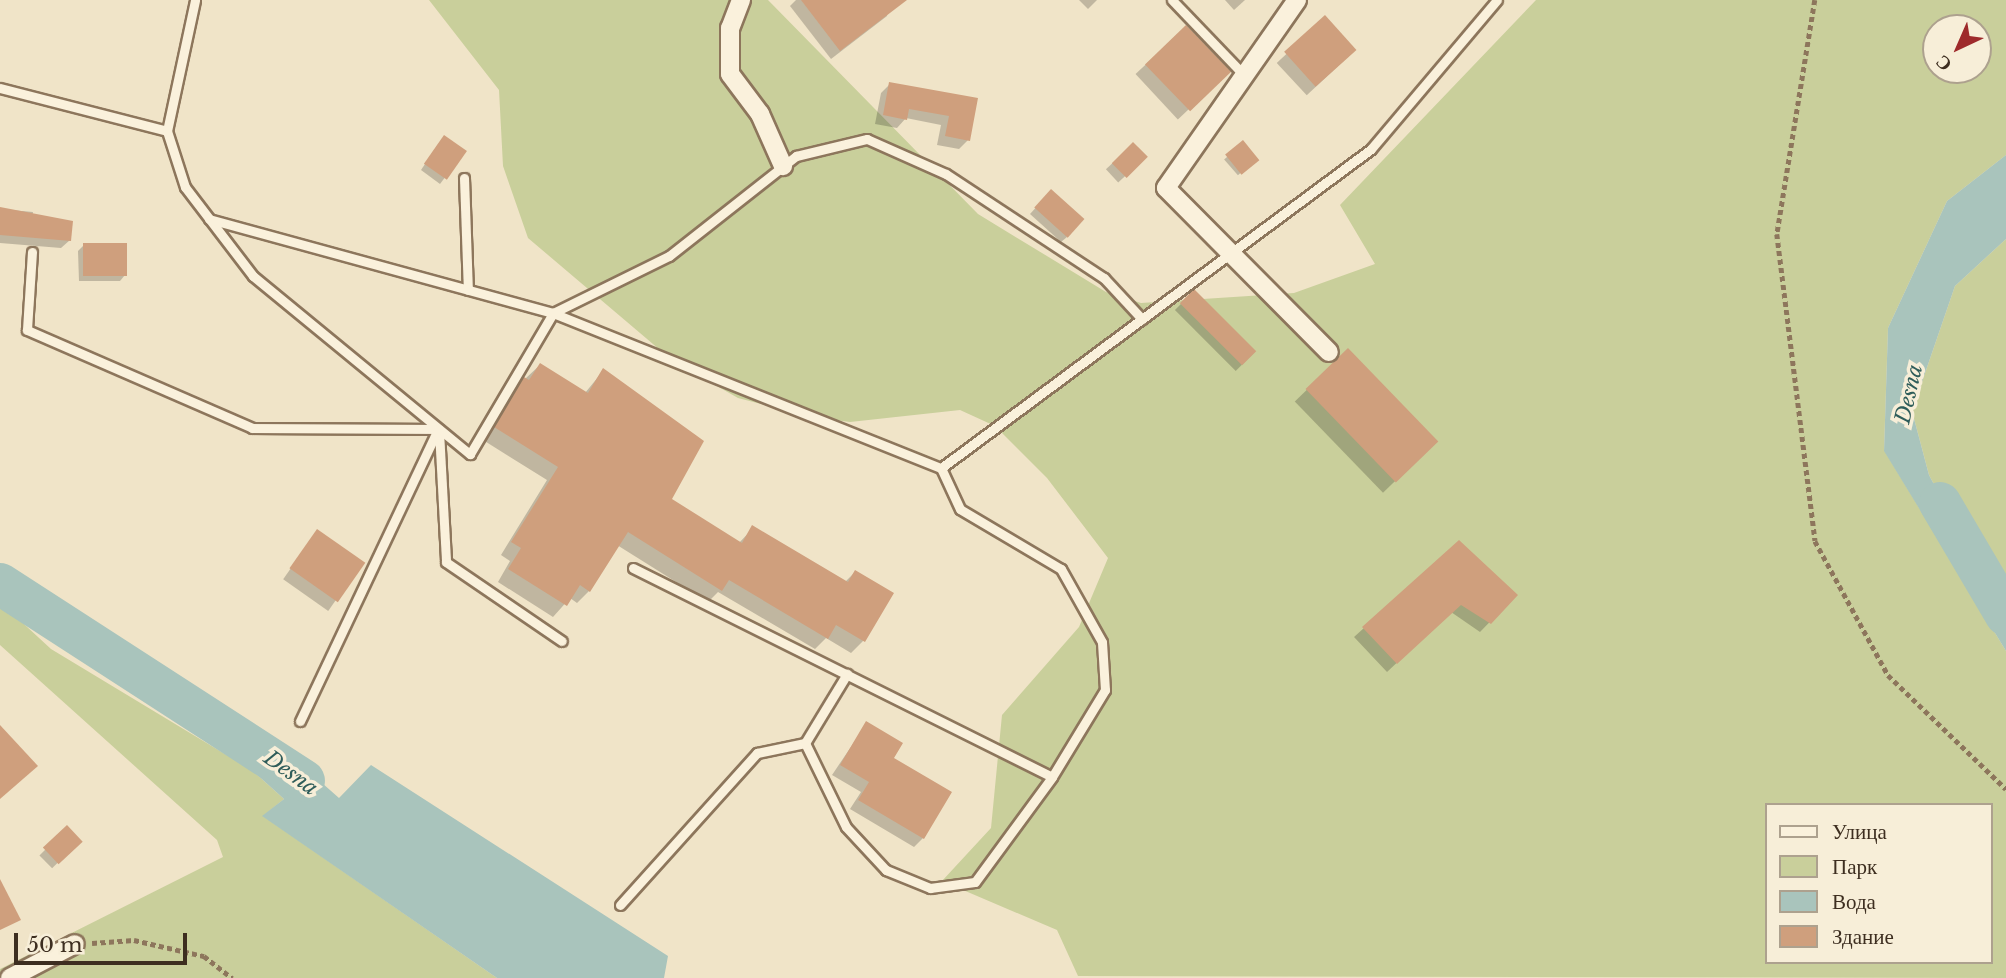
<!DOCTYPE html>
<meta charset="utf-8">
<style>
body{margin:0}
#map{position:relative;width:2006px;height:978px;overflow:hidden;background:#f0e4c8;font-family:"Libre Baskerville",serif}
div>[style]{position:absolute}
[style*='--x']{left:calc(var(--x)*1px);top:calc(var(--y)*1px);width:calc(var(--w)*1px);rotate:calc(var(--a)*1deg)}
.green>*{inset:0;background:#c9cf9b}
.water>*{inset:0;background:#a9c4bc}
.shadow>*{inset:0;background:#0003;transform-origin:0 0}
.river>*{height:42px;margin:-21px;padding:0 21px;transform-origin:21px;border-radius:21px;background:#a9c4bc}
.building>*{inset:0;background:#cf9f7d;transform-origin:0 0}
.path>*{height:4.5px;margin-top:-2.25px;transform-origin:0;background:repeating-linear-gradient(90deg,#8d765c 0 5px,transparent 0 8.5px)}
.roads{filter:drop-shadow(2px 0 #8d765c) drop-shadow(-2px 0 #8d765c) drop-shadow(0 2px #8d765c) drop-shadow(0 -2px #8d765c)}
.service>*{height:9px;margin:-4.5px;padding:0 4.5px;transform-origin:4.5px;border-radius:4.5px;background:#faf1dc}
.minor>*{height:18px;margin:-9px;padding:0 9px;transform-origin:9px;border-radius:9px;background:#faf1dc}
span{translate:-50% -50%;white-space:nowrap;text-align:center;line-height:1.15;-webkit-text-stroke:7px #f7eed8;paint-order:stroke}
.water-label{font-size:21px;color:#2f5d5a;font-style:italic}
.legend{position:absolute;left:1765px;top:803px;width:228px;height:161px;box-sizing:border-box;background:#f7eed8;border:2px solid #ada18e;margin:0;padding:9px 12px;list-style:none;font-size:21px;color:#3d2e20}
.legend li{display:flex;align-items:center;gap:14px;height:35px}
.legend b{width:35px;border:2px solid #ada18e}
.north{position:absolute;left:1922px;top:14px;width:70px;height:70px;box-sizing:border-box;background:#f7eed8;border:2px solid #ada18e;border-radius:50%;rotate:224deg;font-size:19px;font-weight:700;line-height:28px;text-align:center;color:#3d2e20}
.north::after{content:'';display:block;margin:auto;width:24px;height:32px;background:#9e2a2b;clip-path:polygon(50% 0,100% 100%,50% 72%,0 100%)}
.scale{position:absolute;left:14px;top:933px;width:173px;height:32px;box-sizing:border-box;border:4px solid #3d2e20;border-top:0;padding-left:9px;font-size:21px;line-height:24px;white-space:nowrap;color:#3d2e20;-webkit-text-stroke:5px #f7eed8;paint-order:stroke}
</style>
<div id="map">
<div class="green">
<div style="clip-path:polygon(evenodd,429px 0,768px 0,978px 214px,1106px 292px,1141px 303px,1294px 293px,1375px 264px,1340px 205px,1536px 0,2006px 0,2006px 155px,1947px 201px,1888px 328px,1884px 450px,2006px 651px,2006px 978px,1078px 976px,1057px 930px,942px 881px,991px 828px,1002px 715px,1079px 627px,1108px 558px,1047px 478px,995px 426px,960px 410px,850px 422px,812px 417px,738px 398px,673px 361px,528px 238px,503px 166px,499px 90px,429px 0,1936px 28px,1978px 28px,1978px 70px,1936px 70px,1936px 28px,429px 0,1766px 805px,1990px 805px,1990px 962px,1766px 962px,1766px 805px)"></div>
<div style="clip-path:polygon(2006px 239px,2006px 620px,1929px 475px,1912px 411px,1955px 286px)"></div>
<div style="clip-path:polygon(0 602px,51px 649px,253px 771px,284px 799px,263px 816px,497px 978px,0 978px,0 969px,223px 857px,217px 840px,0 645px)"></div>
</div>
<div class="water">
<div style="clip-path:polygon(2006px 155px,2006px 239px,1955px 286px,1912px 411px,1929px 475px,2006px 620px,2006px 651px,1884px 451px,1888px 328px,1947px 201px)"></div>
<div style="clip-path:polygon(262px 730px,339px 798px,371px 765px,668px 956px,664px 978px,497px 978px,262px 816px,284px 799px,253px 771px)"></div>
</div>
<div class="shadow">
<div style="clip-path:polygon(796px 0,890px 0,887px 16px,831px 59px,790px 6px)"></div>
<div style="clip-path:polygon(1079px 0,1097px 0,1088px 9px)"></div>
<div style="clip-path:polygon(1225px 0,1245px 0,1234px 10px)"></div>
<div style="left:1325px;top:18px;width:44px;height:66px;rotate:47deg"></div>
<div style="left:1186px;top:27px;width:62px;height:69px;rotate:47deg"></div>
<div style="clip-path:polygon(890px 84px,976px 99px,968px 140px,959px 149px,937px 145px,941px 125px,906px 118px,897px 128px,875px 124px,881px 93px)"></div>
<div style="clip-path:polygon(439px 143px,465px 151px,440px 184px,421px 170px)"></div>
<div style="left:1243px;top:143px;width:21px;height:25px;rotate:49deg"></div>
<div style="left:1133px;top:144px;width:18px;height:37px;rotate:47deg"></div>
<div style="clip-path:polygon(1051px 191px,1067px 237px,1061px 242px,1030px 214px)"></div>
<div style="clip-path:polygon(0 209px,33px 212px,32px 220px,70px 240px,61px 248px,0 243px)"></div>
<div style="clip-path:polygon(84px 245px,125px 275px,120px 281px,79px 281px,78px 251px)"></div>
<div style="left:1194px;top:291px;width:86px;height:27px;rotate:45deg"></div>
<div style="left:1348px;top:350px;width:127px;height:74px;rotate:46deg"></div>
<div style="clip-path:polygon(540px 365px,585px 393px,603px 371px,670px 499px,739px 543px,753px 528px,845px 582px,855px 572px,863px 641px,851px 653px,826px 638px,815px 649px,718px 592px,708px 602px,617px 545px,589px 591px,577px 603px,570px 598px,553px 617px,498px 582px,510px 561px,501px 555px,547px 480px,483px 440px,512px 391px)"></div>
<div style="left:317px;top:531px;width:55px;height:59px;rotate:35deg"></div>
<div style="clip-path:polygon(1459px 542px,1516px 595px,1480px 632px,1451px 612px,1387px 672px,1354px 637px)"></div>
<div style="clip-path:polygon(867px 723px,892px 758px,923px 838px,914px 847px,850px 809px,861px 792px,832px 775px)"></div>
<div style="left:67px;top:828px;width:18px;height:39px;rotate:45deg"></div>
</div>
<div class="river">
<div style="--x:1940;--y:503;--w:130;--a:59.5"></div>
<div style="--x:0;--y:584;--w:362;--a:32.9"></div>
</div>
<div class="building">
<div style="clip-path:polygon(801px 0,907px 0,840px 51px)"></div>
<div style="left:1325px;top:15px;width:47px;height:55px;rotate:48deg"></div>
<div style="left:1186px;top:25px;width:65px;height:57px;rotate:46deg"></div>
<div style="clip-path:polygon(889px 82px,978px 98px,970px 141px,945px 136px,949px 116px,909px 109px,907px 120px,883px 115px)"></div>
<div style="left:444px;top:135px;width:28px;height:35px;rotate:35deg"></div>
<div style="left:1243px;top:140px;width:26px;height:23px;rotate:51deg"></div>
<div style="left:1133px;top:142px;width:21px;height:30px;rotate:45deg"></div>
<div style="left:1051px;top:189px;width:45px;height:25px;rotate:42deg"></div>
<div style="clip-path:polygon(0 207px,73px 221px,71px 241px,0 235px)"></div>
<div style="left:127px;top:243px;width:33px;height:44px;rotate:90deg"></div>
<div style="left:1194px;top:289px;width:88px;height:20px;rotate:45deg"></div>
<div style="left:1348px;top:348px;width:130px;height:59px;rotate:46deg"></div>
<div style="clip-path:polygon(540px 363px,588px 393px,603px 368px,704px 441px,672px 499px,742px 543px,752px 525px,848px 582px,855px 570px,894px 593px,865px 642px,836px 625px,828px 639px,729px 580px,722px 591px,628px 532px,590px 592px,580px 585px,567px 606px,508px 569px,521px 548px,511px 542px,558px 467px,494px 427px,524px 377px,529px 380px)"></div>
<div style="left:317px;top:529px;width:59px;height:48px;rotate:35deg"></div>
<div style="clip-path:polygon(1459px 540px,1518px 595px,1491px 624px,1461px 605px,1397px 664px,1362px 627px)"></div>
<div style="clip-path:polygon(866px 721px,903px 743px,894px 758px,952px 792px,924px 839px,858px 800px,869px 782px,840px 765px)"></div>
<div style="clip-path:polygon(0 725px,38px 766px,0 799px)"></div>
<div style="left:67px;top:825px;width:23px;height:33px;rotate:47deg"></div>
<div style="clip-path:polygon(0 879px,21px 920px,0 930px)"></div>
</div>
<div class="path">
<div style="--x:1815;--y:0;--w:237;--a:99.2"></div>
<div style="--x:1777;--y:234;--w:309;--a:82.9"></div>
<div style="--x:1815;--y:541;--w:153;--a:61.4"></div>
<div style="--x:1888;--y:675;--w:164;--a:44"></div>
<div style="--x:92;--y:943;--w:42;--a:-4.1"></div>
<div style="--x:134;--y:940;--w:72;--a:12.9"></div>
<div style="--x:204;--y:956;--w:36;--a:38"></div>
</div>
<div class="roads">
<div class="service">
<div style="--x:1172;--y:0;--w:101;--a:46.2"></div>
<div style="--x:0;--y:88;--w:172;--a:14.4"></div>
<div style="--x:167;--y:131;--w:59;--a:72.2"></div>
<div style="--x:185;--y:187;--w:112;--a:52.6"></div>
<div style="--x:253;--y:276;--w:281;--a:39.4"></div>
<div style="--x:470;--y:454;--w:164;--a:-59.5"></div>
<div style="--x:553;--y:313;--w:418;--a:21.8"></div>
<div style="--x:941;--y:468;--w:535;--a:-36.57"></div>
<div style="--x:1371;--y:149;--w:195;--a:-49.8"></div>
<div style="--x:167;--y:131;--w:134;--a:-77.9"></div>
<div style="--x:464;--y:178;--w:112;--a:88"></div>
<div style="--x:209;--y:219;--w:357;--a:15.3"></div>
<div style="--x:553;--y:313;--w:129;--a:-26.2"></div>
<div style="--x:669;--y:256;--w:162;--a:-38.2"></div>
<div style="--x:796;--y:156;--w:73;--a:-13.5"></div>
<div style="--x:867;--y:139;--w:86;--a:23.9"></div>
<div style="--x:946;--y:174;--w:189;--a:33.4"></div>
<div style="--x:1104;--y:278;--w:56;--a:47.2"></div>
<div style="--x:32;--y:252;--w:78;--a:93.7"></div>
<div style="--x:27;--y:330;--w:245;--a:23.5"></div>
<div style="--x:252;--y:428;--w:186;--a:0.3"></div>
<div style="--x:439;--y:431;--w:131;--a:86.9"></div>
<div style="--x:446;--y:562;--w:140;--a:34.3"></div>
<div style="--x:633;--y:568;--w:468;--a:26.5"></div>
<div style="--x:1052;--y:777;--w:102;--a:-58.7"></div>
<div style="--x:1105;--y:690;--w:48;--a:-93.6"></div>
<div style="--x:1102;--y:642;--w:84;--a:-119.3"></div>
<div style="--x:1061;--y:569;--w:117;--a:-149.3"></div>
<div style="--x:960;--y:509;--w:45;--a:-114.9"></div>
<div style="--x:300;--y:721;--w:323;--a:-64.7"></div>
<div style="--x:805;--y:743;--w:93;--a:64"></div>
<div style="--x:846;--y:827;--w:59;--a:47.1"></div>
<div style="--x:886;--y:870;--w:48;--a:22.2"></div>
<div style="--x:930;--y:888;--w:45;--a:-7.6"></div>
<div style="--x:975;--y:882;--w:130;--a:-53.7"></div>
<div style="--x:620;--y:905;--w:205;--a:-48"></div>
<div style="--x:757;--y:753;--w:49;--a:-11.8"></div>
<div style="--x:805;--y:743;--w:81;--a:-58.7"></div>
</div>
<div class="minor">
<div style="--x:741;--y:0;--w:30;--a:111"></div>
<div style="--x:730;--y:28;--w:46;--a:90"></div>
<div style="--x:730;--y:74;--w:50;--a:53.1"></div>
<div style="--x:760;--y:114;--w:57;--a:66.1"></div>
<div style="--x:1297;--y:0;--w:229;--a:124.9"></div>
<div style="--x:1166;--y:188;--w:231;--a:45.2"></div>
<div style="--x:10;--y:978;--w:73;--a:-27.6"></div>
</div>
</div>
<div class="water-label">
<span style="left:1909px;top:394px;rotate:-77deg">Desna</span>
<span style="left:291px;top:773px;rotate:36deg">Desna</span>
</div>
<ul class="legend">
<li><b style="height:9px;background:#faf1dc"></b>Улица</li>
<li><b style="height:19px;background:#c9cf9b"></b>Парк</li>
<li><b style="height:19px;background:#a9c4bc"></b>Вода</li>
<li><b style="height:19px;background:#cf9f7d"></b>Здание</li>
</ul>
<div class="north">С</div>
<div class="scale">50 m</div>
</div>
